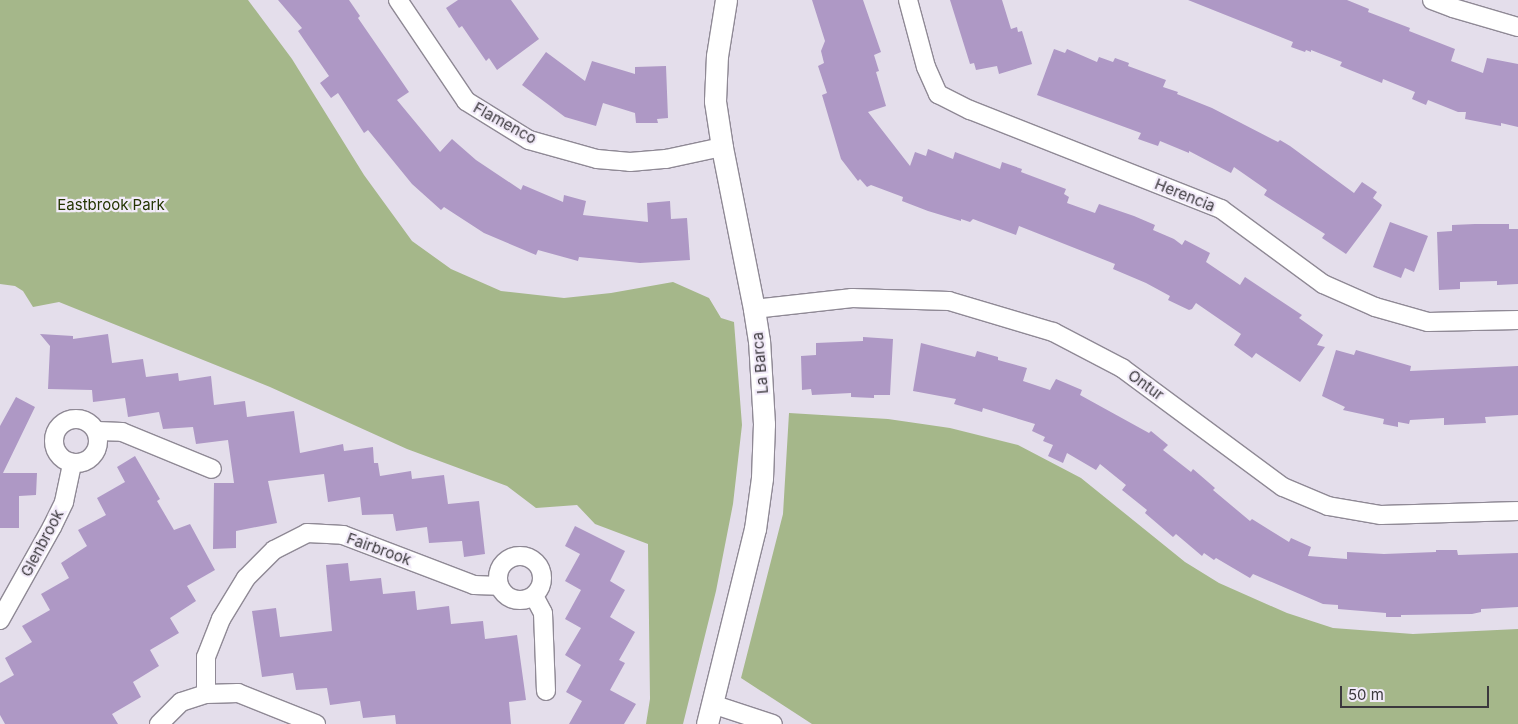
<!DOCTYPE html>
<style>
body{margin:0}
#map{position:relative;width:1518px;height:724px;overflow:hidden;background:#e4deeb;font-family:Inter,sans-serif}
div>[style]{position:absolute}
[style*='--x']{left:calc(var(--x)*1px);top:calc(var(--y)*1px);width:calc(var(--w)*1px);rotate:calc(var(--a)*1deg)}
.green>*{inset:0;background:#a5b78a}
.building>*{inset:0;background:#ae98c5}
.roads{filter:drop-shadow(1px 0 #8f8995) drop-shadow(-1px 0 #8f8995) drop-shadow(0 1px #8f8995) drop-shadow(0 -1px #8f8995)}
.minor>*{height:18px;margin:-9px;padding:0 9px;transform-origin:9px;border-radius:9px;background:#fff}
.minor>.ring{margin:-9px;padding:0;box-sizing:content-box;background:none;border:18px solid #fff;border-radius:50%}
.tertiary>*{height:21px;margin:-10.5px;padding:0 10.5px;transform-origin:10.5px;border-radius:10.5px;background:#fff}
span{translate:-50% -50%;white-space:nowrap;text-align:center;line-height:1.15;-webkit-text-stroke:4.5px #f2ebf9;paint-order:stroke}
.street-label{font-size:15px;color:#3b383d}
.park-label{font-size:15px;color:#233400}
.scale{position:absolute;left:1340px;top:686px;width:149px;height:22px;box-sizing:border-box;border:2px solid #3b383d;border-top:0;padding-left:6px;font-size:15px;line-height:18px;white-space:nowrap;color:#3b383d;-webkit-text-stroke:4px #f2ebf9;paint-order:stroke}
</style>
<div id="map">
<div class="green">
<div style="clip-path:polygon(0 0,248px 0,292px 59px,364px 175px,412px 241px,451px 269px,501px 291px,564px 298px,611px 293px,673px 282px,709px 298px,721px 318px,734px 322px,742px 425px,733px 504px,716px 591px,683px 724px,646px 724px,650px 699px,648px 544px,595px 524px,577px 505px,536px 508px,507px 486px,407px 449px,270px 387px,59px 302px,33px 307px,23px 291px,15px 286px,0 284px)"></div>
<div style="clip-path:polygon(789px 413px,888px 419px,950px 428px,1018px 445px,1081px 478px,1185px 562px,1219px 583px,1287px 613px,1333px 628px,1413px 634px,1518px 629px,1518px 724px,812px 724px,741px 678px,783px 514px)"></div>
</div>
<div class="building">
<div style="clip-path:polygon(278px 0,349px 0,360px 16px,358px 18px,409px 92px,397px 100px,440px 152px,452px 139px,476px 160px,521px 190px,523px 185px,563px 202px,564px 195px,586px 201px,583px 215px,648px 222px,647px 203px,670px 201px,671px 219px,687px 218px,690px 260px,640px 263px,579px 257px,578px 261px,538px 250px,536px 255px,484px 233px,444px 207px,441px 210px,412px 184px,368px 130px,364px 133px,338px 93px,331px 98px,320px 83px,329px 76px,298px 31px,302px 28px)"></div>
<div style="clip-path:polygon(458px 0,511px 0,539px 39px,497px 70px,489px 58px,486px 61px,462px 26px,459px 28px,446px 8px)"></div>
<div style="clip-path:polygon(812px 0,863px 0,881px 52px,874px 55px,879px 71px,876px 72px,886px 106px,868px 112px,910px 166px,915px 152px,926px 156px,928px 149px,953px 159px,955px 152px,1000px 169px,1002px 162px,1022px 169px,1021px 172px,1066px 189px,1064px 194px,1069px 197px,1067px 203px,1095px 213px,1099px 204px,1134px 216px,1155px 225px,1153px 230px,1174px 239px,1182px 245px,1185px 240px,1210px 253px,1206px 262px,1240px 285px,1245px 277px,1302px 315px,1299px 318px,1323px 335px,1317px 345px,1325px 347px,1300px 382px,1256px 353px,1252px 358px,1234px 345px,1241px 334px,1196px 303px,1192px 309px,1189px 310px,1168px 300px,1170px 296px,1146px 283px,1113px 269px,1115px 264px,1019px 226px,1016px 235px,973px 219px,970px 222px,961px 219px,961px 221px,928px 211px,902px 201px,903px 197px,871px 185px,867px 187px,860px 179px,858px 181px,841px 159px,822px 95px,827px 93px,818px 66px,824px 63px,821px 51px,825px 41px)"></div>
<div style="clip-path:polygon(950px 0,1002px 0,1011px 29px,1017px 27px,1018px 32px,1022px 31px,1032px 64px,999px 74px,997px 66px,976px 70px,974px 63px,970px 64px)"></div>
<div style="clip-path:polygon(1188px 0,1347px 0,1369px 9px,1368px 12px,1410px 28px,1409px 31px,1455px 49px,1451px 61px,1483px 73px,1487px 58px,1518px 64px,1518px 127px,1501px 123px,1501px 126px,1465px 119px,1466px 112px,1458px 112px,1428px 100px,1426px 105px,1412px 99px,1415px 92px,1383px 79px,1382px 83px,1340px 66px,1342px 62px,1311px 50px,1311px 52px,1306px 50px,1305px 52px,1291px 47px,1293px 42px)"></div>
<div style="clip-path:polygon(1054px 49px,1065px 53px,1067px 49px,1097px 62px,1099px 57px,1113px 62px,1115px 58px,1129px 63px,1128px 66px,1166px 80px,1163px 87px,1178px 92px,1177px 94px,1212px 108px,1278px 142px,1280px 140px,1290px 146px,1354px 193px,1362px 182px,1377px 192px,1373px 198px,1382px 205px,1380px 209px,1346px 254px,1322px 238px,1325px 234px,1264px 195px,1267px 190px,1234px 167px,1231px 173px,1189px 151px,1189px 153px,1160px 141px,1158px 146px,1138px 139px,1141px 133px,1037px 95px)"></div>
<div style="clip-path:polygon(546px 52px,585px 81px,592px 61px,635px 74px,635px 67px,666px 66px,668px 118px,657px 119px,658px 123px,636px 123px,635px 113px,603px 103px,596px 126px,565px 117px,522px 85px)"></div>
<div style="clip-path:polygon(1390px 222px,1428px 236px,1414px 272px,1405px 268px,1401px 278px,1373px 267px)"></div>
<div style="clip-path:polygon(1475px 224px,1509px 224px,1509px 229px,1518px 229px,1518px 284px,1497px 285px,1497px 281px,1460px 282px,1460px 289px,1439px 290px,1437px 232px,1452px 231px,1452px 225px)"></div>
<div style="clip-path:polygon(40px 334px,73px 336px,73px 339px,108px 334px,112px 363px,143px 359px,146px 377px,178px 373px,179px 381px,211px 376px,214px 405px,245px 401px,247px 417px,294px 411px,300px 453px,343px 444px,344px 451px,373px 447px,374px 463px,378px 463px,380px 476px,411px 471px,412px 479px,444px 475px,448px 504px,479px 501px,485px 554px,464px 557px,462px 541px,429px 543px,427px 527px,396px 531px,393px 514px,362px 515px,360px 497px,328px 502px,324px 474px,268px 481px,277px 523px,236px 531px,236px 548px,213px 549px,214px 483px,234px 483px,228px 440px,196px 444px,193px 427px,163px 429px,159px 412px,128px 417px,125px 398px,93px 402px,92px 390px,48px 389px,50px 346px)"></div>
<div style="clip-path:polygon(863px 337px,893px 339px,890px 395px,874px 395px,874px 398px,851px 397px,851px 393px,812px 395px,811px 389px,802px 390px,801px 356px,816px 355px,816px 343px,863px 341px)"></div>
<div style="clip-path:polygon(921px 343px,975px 357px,977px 351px,998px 357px,998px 360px,1027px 368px,1023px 381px,1050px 390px,1056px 379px,1082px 390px,1080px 395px,1149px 433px,1151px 431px,1168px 445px,1163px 450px,1191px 472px,1193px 469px,1215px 488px,1213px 490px,1250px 521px,1252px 519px,1289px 542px,1291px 538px,1311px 547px,1308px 556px,1347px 559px,1347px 552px,1384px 554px,1436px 552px,1436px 550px,1457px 550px,1458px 555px,1518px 553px,1518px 607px,1481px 609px,1481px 612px,1472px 614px,1401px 615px,1401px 617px,1386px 617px,1386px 613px,1338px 609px,1338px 605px,1323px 604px,1253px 574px,1250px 578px,1216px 558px,1214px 560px,1204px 553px,1202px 556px,1176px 534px,1173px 537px,1145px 513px,1147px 510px,1122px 490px,1126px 485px,1100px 464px,1096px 470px,1067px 453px,1063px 463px,1048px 456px,1053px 445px,1043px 441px,1045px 437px,1032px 431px,1035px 424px,983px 408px,982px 412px,954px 404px,956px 399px,913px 391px)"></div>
<div style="clip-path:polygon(1336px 350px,1354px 355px,1356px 350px,1411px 366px,1410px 371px,1518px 366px,1518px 415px,1485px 417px,1486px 423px,1444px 425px,1444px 418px,1410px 420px,1409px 424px,1398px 422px,1398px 427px,1383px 424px,1384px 419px,1343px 410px,1345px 407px,1322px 396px)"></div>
<div style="clip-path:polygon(16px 397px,35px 407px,3px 473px,37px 473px,36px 495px,19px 496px,19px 528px,0 528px,0 426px)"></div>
<div style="clip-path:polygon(135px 456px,160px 499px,157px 501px,174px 530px,190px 524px,215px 570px,187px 586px,196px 601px,170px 618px,179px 633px,150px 650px,159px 666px,133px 682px,141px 697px,112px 714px,118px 724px,5px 724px,0 715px,0 683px,14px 675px,5px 658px,32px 642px,22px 626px,50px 610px,41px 594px,69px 578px,61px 563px,87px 546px,78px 530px,106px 515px,97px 498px,125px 482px,117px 467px)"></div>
<div style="clip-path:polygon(575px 526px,625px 551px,610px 581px,625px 590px,610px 617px,635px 632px,619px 660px,625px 663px,610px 690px,636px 704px,624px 724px,569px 724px,582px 701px,566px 692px,581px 665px,565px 655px,581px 628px,565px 619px,581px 590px,565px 581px,580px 554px,565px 546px)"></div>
<div style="clip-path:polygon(348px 563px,350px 581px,381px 578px,383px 594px,415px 591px,417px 610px,449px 606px,451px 624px,483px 621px,485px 639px,517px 635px,526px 700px,509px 702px,511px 724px,396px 724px,395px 715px,363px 718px,360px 701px,330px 705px,327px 688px,296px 690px,293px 673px,262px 677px,252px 611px,276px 608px,280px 637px,332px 631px,326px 565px)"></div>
</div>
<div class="roads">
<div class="minor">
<div style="--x:398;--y:0;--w:122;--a:56"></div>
<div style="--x:466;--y:101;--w:74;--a:31.8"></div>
<div style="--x:529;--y:140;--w:71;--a:15.6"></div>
<div style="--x:597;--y:159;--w:33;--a:5"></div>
<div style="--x:630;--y:162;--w:36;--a:-5"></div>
<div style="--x:666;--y:159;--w:57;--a:-12.1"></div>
<div style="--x:908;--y:0;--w:69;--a:75"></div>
<div style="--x:926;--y:67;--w:30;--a:66"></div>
<div style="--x:938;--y:94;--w:36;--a:27"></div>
<div style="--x:970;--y:110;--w:270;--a:21.5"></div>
<div style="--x:1221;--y:209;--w:127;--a:36.3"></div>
<div style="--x:1323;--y:284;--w:57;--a:23.9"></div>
<div style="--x:1375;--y:307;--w:55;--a:15.8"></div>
<div style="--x:1428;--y:322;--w:90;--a:-1.3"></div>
<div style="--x:1432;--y:0;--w:22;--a:21"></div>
<div style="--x:1453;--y:8;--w:68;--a:16.3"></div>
<div style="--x:754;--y:309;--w:99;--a:-6.4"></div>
<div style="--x:852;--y:298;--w:97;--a:1.8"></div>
<div style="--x:949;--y:301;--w:109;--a:16.6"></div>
<div style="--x:1053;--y:332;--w:78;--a:27.6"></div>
<div style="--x:1122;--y:368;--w:200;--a:36.5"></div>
<div style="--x:1283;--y:487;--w:49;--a:22.9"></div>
<div style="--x:1328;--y:506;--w:54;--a:9.6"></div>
<div style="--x:1381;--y:515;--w:137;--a:-1.7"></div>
<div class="ring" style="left:54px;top:419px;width:26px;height:26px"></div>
<div style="--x:97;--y:431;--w:25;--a:2"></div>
<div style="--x:122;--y:432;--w:97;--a:22.3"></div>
<div class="ring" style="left:498px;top:556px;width:26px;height:26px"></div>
<div style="--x:534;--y:596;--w:19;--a:62"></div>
<div style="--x:543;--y:613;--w:78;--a:87.8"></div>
<div style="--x:0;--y:620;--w:107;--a:-60.8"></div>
<div style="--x:52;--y:527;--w:28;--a:-64"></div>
<div style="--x:64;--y:502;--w:40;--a:-78"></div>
<div style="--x:206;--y:694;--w:37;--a:-90"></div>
<div style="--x:206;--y:657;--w:41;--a:-68.5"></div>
<div style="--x:221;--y:619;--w:48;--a:-58.6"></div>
<div style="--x:246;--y:578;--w:40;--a:-45"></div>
<div style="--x:274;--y:550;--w:37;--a:-27"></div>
<div style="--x:307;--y:533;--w:36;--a:3"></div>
<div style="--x:343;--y:535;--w:140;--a:20.9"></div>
<div style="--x:474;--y:585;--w:25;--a:2"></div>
<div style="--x:712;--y:704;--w:64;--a:18.2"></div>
<div style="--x:159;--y:724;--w:31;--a:-45"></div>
<div style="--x:181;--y:702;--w:26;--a:-18"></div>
<div style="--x:206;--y:694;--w:32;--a:-2"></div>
<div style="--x:238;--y:693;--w:84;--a:21.7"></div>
</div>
<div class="tertiary">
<div style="--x:707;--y:724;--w:201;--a:-76.2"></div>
<div style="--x:755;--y:529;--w:51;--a:-82.2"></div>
<div style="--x:762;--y:478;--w:54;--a:-87.9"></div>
<div style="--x:764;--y:424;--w:83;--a:-93.4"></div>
<div style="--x:759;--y:341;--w:32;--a:-99"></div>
<div style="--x:754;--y:309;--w:165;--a:-101.2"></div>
<div style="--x:722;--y:147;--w:47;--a:-98.7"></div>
<div style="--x:715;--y:101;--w:45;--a:-87.5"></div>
<div style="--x:717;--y:56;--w:57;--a:-80.9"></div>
</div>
</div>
<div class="street-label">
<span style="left:505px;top:123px;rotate:29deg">Flamenco</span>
<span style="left:1185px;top:195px;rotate:22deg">Herencia</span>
<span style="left:760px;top:363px;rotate:-95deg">La Barca</span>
<span style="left:1146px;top:385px;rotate:36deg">Ontur</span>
<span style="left:42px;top:543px;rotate:-62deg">Glenbrook</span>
<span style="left:379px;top:549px;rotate:20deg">Fairbrook</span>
</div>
<div class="park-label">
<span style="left:111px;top:205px">Eastbrook Park</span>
</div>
<div class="scale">50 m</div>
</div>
